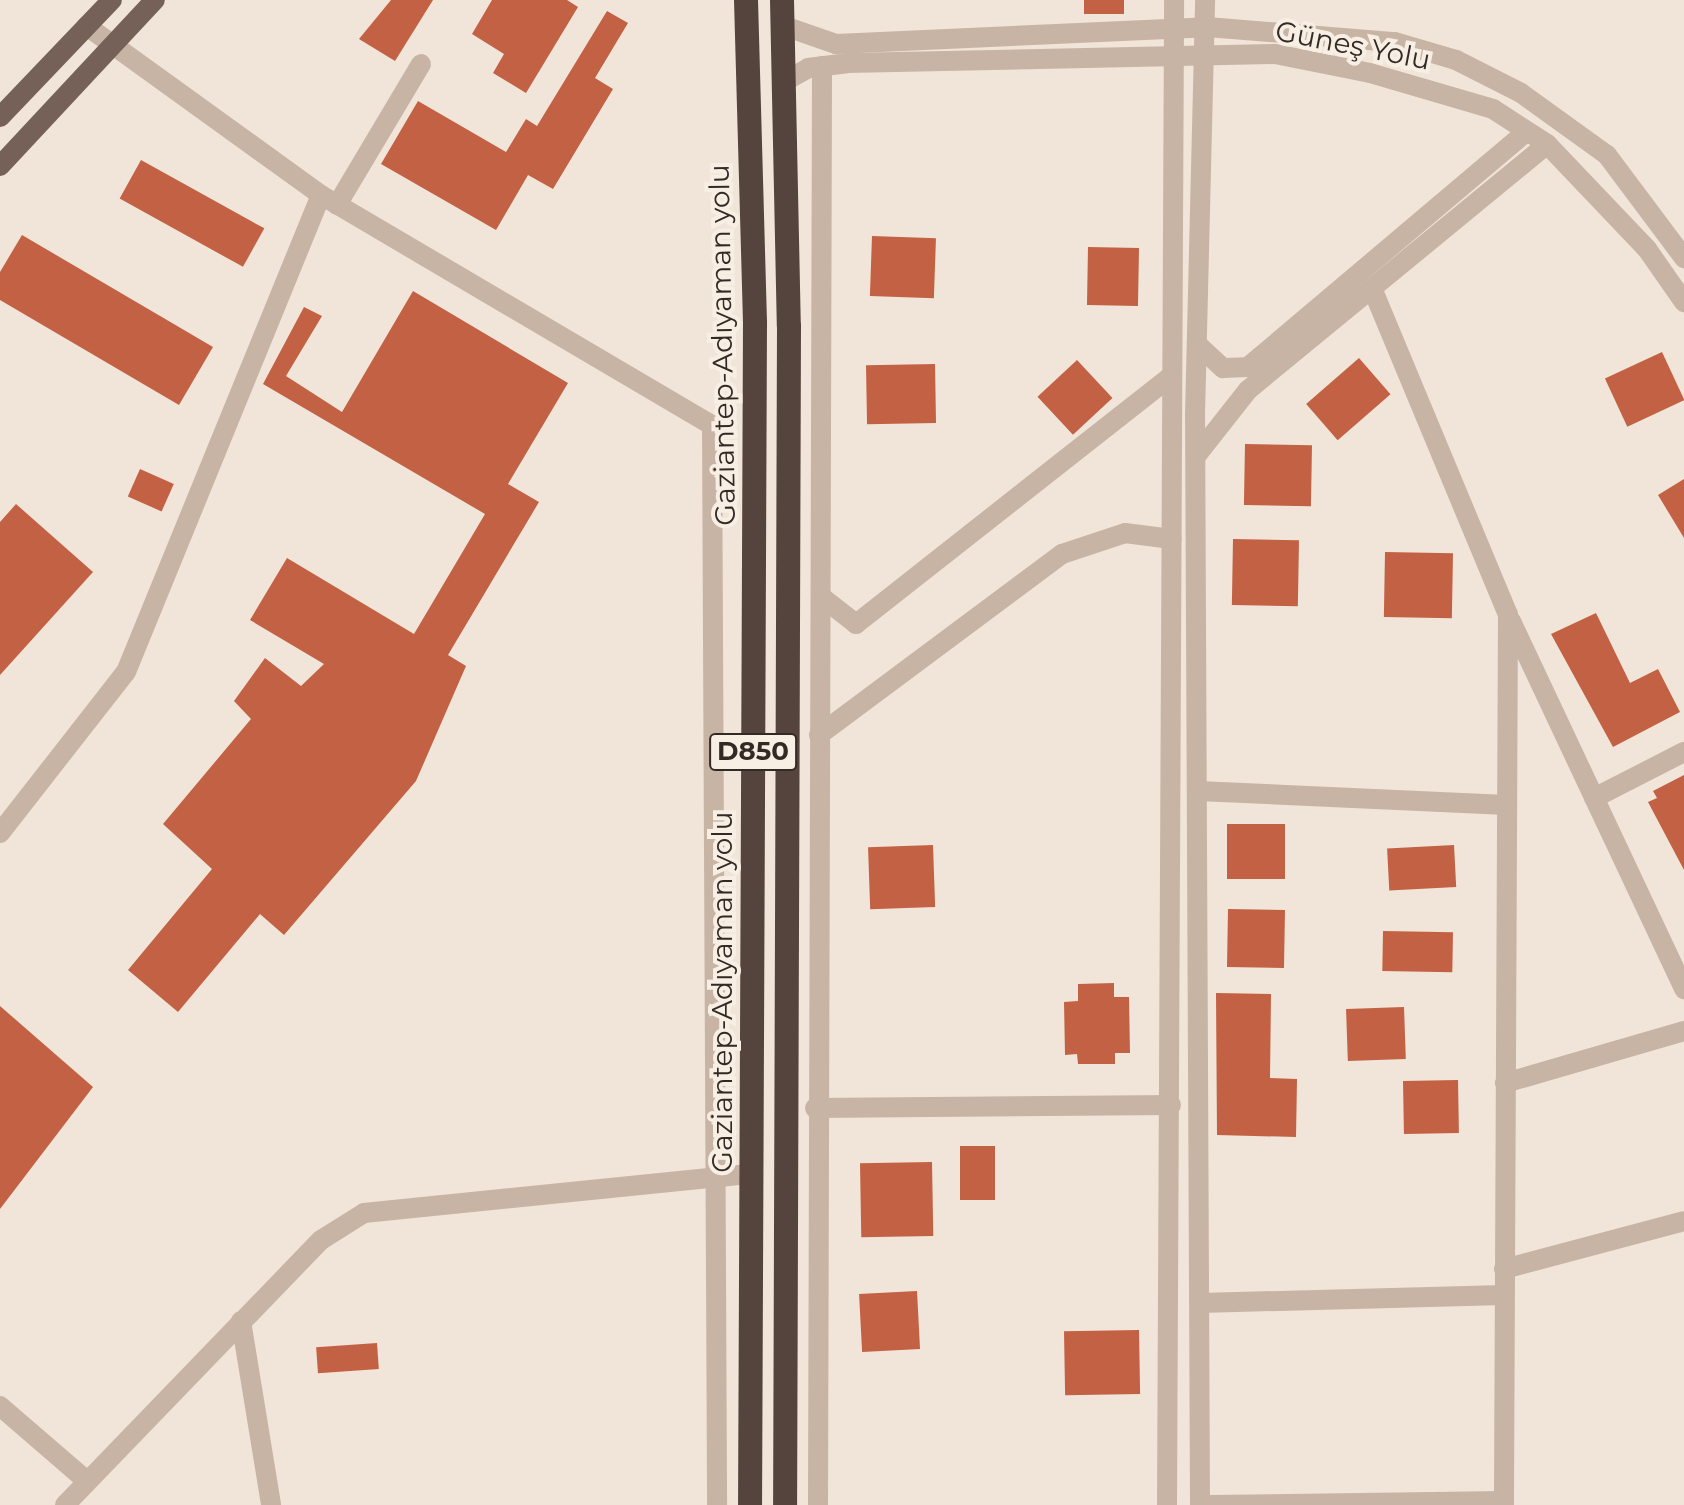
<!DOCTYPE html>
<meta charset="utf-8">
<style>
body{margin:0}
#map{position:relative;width:1684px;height:1505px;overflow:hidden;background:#f0e5d8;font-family:Montserrat,sans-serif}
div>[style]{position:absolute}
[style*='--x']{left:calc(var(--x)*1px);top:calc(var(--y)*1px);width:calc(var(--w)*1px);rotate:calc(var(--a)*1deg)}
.building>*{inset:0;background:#c36144;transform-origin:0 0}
.minor>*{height:20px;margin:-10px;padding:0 10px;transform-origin:10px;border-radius:10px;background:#c8b4a5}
.major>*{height:20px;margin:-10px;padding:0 10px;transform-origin:10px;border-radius:10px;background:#756157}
.highway>*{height:24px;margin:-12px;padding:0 12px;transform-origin:12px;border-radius:12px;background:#54443d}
span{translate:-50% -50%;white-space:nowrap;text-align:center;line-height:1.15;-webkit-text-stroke:8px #f8efe4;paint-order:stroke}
.shield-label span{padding:2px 6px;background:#f8efe4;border:2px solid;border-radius:6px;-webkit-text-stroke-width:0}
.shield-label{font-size:26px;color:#332a26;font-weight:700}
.street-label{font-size:28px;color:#332a26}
</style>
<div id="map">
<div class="building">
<div style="clip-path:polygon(391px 0,433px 0,395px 61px,359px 39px)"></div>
<div style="clip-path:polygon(492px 0,567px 0,578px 7px,526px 93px,493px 73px,504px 54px,472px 34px)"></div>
<div style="left:1084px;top:0;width:40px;height:14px"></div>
<div style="clip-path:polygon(607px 11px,628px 23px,595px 78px,613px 89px,553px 189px,528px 175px,496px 230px,381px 164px,418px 101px,506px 152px,526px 119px,537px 126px)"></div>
<div style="left:141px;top:160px;width:141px;height:44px;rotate:29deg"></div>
<div style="clip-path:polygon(22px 235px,213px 347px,179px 405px,0 300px,0 272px)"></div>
<div style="left:872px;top:236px;width:64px;height:60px;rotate:2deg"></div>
<div style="left:1088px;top:247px;width:51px;height:58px;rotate:1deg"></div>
<div style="clip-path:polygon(413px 291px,568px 383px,508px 484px,539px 502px,448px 655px,466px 666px,416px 781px,284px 935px,260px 914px,178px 1012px,128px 970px,212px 869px,163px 824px,251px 719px,234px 701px,265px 658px,301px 686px,324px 664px,250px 620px,287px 558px,414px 634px,485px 514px,263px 384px,304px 307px,322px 316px,286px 376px,342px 412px)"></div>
<div style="left:1662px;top:352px;width:53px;height:63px;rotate:65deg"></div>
<div style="left:1359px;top:358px;width:48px;height:70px;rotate:49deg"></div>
<div style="left:1077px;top:360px;width:52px;height:54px;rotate:47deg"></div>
<div style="left:935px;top:364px;width:59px;height:69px;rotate:89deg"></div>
<div style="left:1245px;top:444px;width:67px;height:61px;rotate:1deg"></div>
<div style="left:140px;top:469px;width:37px;height:30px;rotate:24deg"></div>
<div style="clip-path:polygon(1684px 479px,1684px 538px,1658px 495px)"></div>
<div style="clip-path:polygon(16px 504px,93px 572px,0 675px,0 522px)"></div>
<div style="left:1233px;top:539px;width:66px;height:66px;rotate:1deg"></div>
<div style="left:1385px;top:552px;width:68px;height:65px;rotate:1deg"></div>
<div style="clip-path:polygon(1596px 613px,1630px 683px,1658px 669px,1680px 712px,1613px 747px,1551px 634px)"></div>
<div style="clip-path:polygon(1684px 775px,1684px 870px,1648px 802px,1657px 798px,1653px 791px)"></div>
<div style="left:1227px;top:824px;width:58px;height:55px"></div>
<div style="left:933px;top:845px;width:62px;height:65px;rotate:88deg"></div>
<div style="left:1454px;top:845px;width:42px;height:67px;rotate:87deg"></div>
<div style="left:1228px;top:909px;width:57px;height:58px;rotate:1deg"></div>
<div style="left:1383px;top:931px;width:70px;height:40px;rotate:1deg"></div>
<div style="clip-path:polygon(1114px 983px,1114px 997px,1129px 997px,1130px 1053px,1115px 1053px,1115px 1064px,1078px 1064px,1077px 1054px,1065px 1055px,1064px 1002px,1078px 1001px,1078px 984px)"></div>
<div style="clip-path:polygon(1216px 993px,1271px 994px,1270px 1078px,1297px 1079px,1296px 1137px,1217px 1135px)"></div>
<div style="clip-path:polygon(0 1006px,93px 1087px,0 1209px)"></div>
<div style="left:1404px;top:1007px;width:52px;height:58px;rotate:88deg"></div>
<div style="left:1458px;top:1080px;width:53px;height:55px;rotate:89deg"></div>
<div style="left:960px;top:1146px;width:35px;height:54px"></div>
<div style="left:932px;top:1162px;width:74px;height:72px;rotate:89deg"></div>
<div style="left:917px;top:1291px;width:58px;height:58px;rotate:87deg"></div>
<div style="left:1139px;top:1330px;width:64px;height:75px;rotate:89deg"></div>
<div style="left:377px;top:1343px;width:26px;height:61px;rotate:86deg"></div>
</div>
<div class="minor">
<div style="--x:784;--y:26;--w:55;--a:19.1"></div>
<div style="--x:836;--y:44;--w:371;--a:-2.6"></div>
<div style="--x:1207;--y:27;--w:189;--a:4.6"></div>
<div style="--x:1395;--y:42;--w:64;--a:16.4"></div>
<div style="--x:1456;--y:60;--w:73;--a:26.9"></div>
<div style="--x:1521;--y:93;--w:106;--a:35.8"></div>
<div style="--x:1607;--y:155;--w:129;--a:53.2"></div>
<div style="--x:785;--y:81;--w:26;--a:-29"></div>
<div style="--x:808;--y:68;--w:39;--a:-7"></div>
<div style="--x:847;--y:63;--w:428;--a:-1.2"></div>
<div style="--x:1275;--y:54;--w:97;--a:11.3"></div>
<div style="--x:1370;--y:73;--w:128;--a:16.3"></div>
<div style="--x:1493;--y:109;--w:64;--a:32.9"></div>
<div style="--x:1547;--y:144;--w:145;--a:46.4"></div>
<div style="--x:1647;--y:249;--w:65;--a:55.1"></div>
<div style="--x:321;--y:195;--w:454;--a:30.5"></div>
<div style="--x:712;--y:425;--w:1080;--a:89.73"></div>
<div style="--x:337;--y:205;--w:164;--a:-59.2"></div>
<div style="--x:1372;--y:288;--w:353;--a:67.4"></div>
<div style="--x:1508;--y:614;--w:891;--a:90.26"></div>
<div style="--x:1198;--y:345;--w:34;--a:43"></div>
<div style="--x:1223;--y:368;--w:25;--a:-2"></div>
<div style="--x:1248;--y:367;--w:365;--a:-40.2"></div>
<div style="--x:1196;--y:456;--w:84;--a:-51.8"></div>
<div style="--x:1248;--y:390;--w:387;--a:-39.4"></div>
<div style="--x:823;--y:598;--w:42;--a:38.2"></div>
<div style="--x:856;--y:624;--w:401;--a:-38.2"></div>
<div style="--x:1511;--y:621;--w:407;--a:64.8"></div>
<div style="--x:819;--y:735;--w:303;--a:-36.7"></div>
<div style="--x:1062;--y:554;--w:66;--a:-18.4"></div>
<div style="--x:1125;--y:533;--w:47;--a:7.3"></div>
<div style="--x:1198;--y:791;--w:309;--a:2.6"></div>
<div style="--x:1594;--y:798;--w:101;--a:-27.1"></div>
<div style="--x:0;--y:833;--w:204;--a:-52"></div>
<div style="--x:126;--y:672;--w:515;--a:-67.77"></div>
<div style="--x:321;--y:195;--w:289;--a:-144.2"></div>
<div style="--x:1505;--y:1083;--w:186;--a:-16.2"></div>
<div style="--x:815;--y:1108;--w:356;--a:-0.5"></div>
<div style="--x:1504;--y:1269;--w:186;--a:-14.9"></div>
<div style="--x:1200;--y:1303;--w:304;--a:-1.5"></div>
<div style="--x:241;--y:1321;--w:186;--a:80.7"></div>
<div style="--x:0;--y:1406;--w:115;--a:40.8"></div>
<div style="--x:65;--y:1505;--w:368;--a:-46"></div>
<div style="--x:321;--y:1240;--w:51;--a:-32.1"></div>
<div style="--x:364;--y:1213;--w:389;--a:-5.8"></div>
<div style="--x:818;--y:1505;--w:1439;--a:-89.84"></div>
<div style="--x:1167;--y:1505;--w:1505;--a:-89.73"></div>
<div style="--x:1200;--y:1505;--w:1090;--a:-90.26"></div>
<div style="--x:1195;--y:415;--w:415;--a:-88.6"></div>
<div style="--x:1210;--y:1505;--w:294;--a:-0.8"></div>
</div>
<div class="major">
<div style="--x:0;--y:117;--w:162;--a:-46.3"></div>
<div style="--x:0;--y:166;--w:227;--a:-47"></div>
</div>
<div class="highway">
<div style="--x:746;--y:0;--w:322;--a:88.4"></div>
<div style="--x:755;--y:322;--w:1183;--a:90.24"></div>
<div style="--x:782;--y:0;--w:326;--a:88.8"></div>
<div style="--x:789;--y:326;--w:1179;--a:90.19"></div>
</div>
<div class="shield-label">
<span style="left:753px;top:752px">D850</span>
</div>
<div class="street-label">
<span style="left:1353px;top:45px;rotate:11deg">Güneş Yolu</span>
<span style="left:722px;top:345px;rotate:-91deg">Gaziantep-Adıyaman yolu</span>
<span style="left:722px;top:992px;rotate:-90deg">Gaziantep-Adıyaman yolu</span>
</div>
</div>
